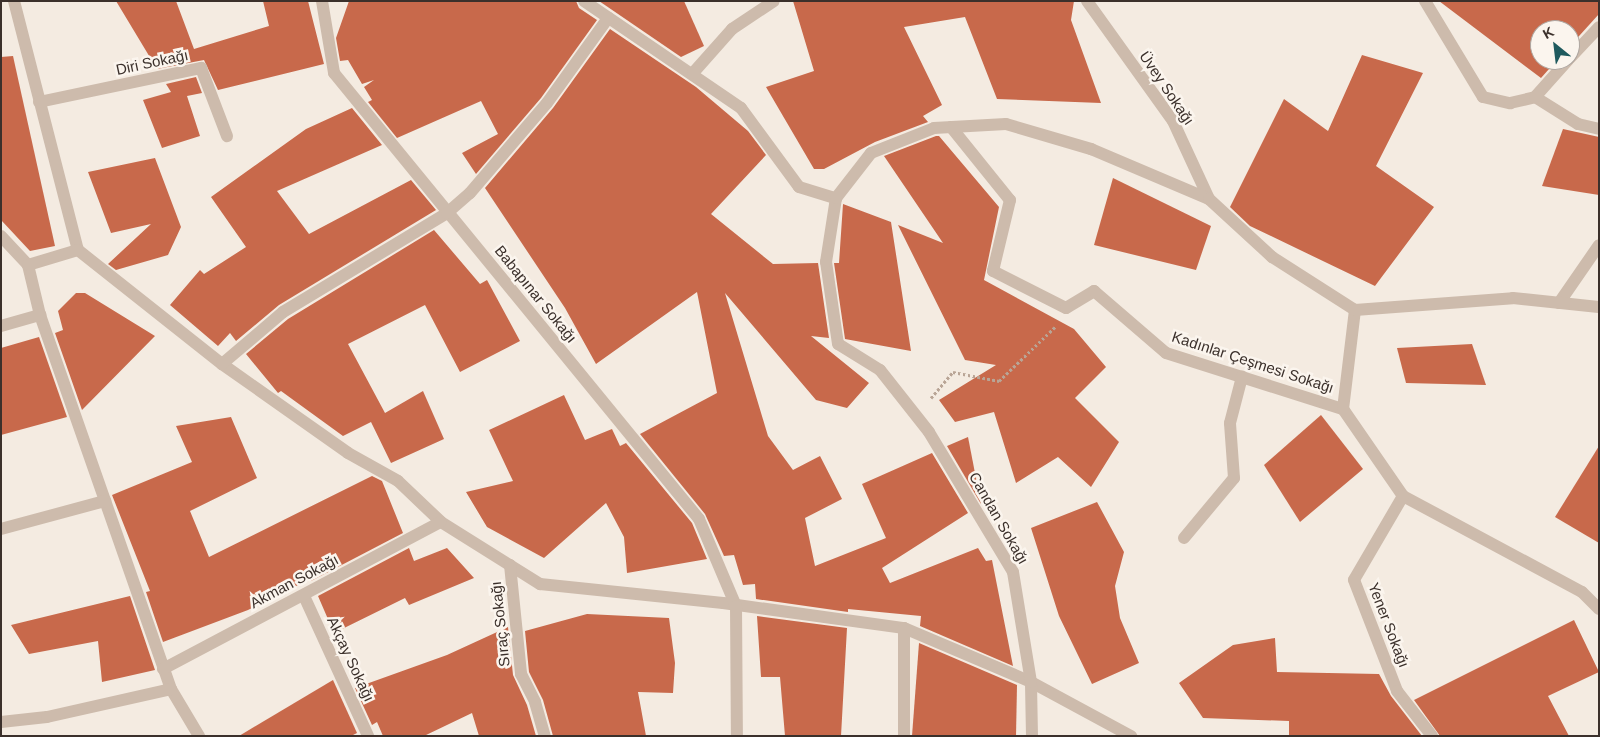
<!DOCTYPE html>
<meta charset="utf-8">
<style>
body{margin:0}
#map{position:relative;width:1600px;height:737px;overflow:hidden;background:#f4ebe1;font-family:Arial,sans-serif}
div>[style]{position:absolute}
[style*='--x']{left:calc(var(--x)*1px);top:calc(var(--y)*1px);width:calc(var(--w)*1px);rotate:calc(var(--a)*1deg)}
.building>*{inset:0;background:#c8694b}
.path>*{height:3px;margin-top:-1.5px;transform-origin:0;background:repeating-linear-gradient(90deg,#b9a596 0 2.5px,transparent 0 5px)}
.minor>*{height:12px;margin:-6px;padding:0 6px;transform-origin:6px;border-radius:6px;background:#cdbbac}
span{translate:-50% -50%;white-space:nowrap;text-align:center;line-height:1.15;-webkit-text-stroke:5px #fbf5ee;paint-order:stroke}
.street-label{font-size:15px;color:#3b302b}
.frame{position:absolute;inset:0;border:2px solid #3b302b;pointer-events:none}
.north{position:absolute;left:1530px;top:20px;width:50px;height:50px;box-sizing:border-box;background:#fbf5ee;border:1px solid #aea6a0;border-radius:50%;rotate:331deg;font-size:14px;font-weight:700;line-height:20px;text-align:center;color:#3b302b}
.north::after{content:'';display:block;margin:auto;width:18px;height:22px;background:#1f5a5e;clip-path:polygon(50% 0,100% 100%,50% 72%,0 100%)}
</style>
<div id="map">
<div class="building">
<div style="clip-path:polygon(116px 1px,176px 1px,194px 49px,269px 26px,263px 1px,308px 1px,324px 64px,218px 90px,204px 60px,157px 69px)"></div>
<div style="clip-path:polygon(349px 1px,576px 1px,579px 8px,597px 20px,541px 98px,476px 174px,462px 153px,498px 134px,481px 101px,397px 138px,368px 102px,372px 100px,364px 87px,374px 80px,362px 84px,348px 60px,340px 61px,336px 38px)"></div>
<div style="clip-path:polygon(599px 1px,684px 1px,704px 46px,681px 57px)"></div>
<div style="clip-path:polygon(793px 1px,1074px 1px,1071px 20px,1101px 103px,997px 99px,965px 17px,904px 27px,942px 105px,923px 116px,928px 122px,875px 142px,824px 169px,814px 169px,766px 87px,814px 71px)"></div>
<div style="clip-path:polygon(1439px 1px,1599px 1px,1599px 14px,1570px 46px,1570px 30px,1540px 30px,1540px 60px,1557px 60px,1541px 78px)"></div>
<div style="clip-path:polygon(610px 29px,696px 87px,748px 131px,766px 155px,711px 214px,773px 264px,818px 263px,829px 338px,811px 336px,869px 383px,847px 408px,816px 400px,725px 293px,768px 436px,793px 470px,820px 456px,842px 499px,805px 518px,815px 566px,886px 538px,862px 484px,932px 453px,968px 513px,882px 568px,890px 583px,978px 548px,986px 561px,992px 560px,1013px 666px,920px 626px,921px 616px,848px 609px,848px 612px,756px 599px,755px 584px,743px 585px,734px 555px,724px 556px,705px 514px,640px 434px,717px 393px,697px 292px,596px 364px,565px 308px,485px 188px,553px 108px)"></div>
<div style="clip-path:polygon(1362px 55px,1423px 73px,1376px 166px,1434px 207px,1375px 286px,1250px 226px,1230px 207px,1284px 99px,1328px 131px)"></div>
<div style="clip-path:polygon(13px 56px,55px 246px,30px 251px,1px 220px,1px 57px)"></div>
<div style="clip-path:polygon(196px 77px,202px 93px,187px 96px,200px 136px,162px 148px,143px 100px,171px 92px,166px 84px)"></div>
<div style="clip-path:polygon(352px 108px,382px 145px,277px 191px,309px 234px,411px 180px,436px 210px,279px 305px,236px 341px,230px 333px,218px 346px,170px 305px,200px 270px,204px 274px,246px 247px,211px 197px,306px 129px)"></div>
<div style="clip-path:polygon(1563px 129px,1599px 137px,1599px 195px,1542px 186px)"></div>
<div style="clip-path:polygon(936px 136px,939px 136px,999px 207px,984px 280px,1074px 329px,1106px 367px,1075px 398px,1119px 442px,1091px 487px,1058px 457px,1016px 483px,994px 412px,955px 422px,939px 400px,996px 365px,965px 360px,898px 225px,943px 243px,884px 156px)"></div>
<div style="clip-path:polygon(155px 158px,181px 227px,168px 255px,116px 270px,108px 264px,151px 224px,111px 233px,88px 172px)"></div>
<div style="clip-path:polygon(1113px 178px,1211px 226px,1196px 270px,1094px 245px)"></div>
<div style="clip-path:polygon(843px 204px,891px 222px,911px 351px,845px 339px,834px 263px,839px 263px)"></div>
<div style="clip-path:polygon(434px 230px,480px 284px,487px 280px,520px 341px,460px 372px,425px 305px,348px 344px,385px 413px,423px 391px,444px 439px,391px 463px,371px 422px,343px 436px,281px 391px,278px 393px,246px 354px,288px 319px)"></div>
<div style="clip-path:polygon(76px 293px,85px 293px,155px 336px,82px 410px,55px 333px,63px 330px,58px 311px)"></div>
<div style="clip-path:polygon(39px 337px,67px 417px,1px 435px,1px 348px)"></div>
<div style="clip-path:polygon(1472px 344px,1486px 385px,1406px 383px,1397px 348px)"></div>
<div style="clip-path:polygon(564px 395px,585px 440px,612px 429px,620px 446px,626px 443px,692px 523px,707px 559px,627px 573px,624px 537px,606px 503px,544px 558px,487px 527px,466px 492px,513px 481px,489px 430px)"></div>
<div style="clip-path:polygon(1321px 415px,1363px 469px,1300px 522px,1264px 465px)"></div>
<div style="clip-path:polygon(231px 417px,257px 478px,190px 511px,209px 557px,372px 476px,382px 481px,403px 533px,311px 581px,310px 579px,248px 610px,163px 642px,146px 592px,150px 591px,112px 495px,192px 462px,176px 426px)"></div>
<div style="clip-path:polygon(968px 437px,981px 504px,947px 446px)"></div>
<div style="clip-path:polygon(1599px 446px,1599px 543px,1555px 517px)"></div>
<div style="clip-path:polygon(1097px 502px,1124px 552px,1115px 586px,1120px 618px,1139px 663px,1092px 684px,1059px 616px,1031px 528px)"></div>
<div style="clip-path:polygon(409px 548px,414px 561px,447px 548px,474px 578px,409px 605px,405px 598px,334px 633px,318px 596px)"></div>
<div style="clip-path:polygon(130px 596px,155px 670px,102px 682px,98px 641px,29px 654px,11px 625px)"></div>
<div style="clip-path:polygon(587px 614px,669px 618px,675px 663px,673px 693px,638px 692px,646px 736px,553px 736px,543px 700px,529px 672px,525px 631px)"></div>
<div style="clip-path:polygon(757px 616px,847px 628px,841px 736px,785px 736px,780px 677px,761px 677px)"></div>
<div style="clip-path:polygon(1574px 620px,1599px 672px,1548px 696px,1569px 736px,1440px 736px,1414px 700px)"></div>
<div style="clip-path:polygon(508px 627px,513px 675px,527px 705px,536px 736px,479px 736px,472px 713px,424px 736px,383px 736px,377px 722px,372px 725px,355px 688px,447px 655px)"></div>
<div style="clip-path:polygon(1275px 638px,1277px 672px,1379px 674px,1391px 696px,1422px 736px,1289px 736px,1289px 721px,1203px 718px,1179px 683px,1233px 645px)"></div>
<div style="clip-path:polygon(919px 643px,1017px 685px,1016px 736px,912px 736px)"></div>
<div style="clip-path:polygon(333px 680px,357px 733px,351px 736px,239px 736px)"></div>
</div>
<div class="path">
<div style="--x:931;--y:398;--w:34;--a:-50"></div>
<div style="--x:953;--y:372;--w:47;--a:11.1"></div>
<div style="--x:999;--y:381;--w:78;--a:-44"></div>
</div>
<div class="minor">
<div style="--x:14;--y:1;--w:257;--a:75.6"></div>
<div style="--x:78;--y:250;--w:184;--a:38.4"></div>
<div style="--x:222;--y:364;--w:154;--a:35.2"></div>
<div style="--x:348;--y:453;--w:57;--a:29.2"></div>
<div style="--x:398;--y:481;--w:59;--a:43.6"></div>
<div style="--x:441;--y:522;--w:117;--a:32.1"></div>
<div style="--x:540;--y:584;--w:184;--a:5.9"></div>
<div style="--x:723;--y:603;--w:183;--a:7.9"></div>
<div style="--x:904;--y:628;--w:138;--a:23"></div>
<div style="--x:1031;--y:682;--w:114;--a:28.4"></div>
<div style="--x:322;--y:1;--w:73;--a:80.5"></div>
<div style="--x:334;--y:73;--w:576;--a:50.7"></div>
<div style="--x:699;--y:519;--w:95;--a:67"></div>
<div style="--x:736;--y:606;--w:130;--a:89.6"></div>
<div style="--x:584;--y:1;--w:190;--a:34.3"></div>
<div style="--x:741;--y:108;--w:98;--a:53.7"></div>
<div style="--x:799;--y:187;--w:39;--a:17"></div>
<div style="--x:1087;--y:1;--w:148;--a:54.4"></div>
<div style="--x:1173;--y:121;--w:86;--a:65.2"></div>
<div style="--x:1425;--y:1;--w:112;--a:58.9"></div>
<div style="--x:1483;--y:97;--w:28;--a:13"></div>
<div style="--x:1510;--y:103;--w:26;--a:-13"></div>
<div style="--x:1535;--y:97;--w:51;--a:32.1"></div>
<div style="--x:1578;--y:124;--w:22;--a:13"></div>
<div style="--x:1570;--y:58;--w:42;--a:-46.9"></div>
<div style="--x:693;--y:73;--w:59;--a:-48.4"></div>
<div style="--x:732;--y:29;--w:50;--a:-33.7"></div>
<div style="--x:1535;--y:97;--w:50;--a:-48.3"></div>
<div style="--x:39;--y:102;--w:166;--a:-11.9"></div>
<div style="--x:201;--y:68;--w:73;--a:69.1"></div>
<div style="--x:951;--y:127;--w:94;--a:51.1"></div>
<div style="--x:1010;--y:200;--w:73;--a:103.5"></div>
<div style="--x:993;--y:271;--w:82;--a:26.9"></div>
<div style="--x:1066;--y:308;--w:33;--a:-31"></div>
<div style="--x:1094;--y:291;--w:95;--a:40.7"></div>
<div style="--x:1166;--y:353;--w:186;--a:17.6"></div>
<div style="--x:1343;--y:409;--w:106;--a:55.4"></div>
<div style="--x:1403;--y:496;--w:203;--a:28.2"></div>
<div style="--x:1582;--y:592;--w:24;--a:45"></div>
<div style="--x:1;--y:236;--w:40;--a:47"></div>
<div style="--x:28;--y:265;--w:51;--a:76.5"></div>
<div style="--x:40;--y:315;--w:396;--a:70.7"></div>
<div style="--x:171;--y:689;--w:55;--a:59.2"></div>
<div style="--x:28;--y:265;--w:52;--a:-16.7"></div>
<div style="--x:1559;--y:303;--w:70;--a:-55.4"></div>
<div style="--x:1;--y:326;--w:41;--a:-15.8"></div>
<div style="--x:222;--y:364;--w:80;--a:-40.4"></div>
<div style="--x:283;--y:312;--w:192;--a:-31.1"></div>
<div style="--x:447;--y:213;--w:30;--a:-41"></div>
<div style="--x:470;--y:193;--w:118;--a:-49.5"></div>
<div style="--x:547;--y:103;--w:105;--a:-54.3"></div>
<div style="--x:1343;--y:409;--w:100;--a:-83.1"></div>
<div style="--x:1403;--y:496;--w:97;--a:120.3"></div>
<div style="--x:1354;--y:580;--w:119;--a:68.8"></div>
<div style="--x:1397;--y:691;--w:57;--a:52.1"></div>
<div style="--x:1;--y:529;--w:108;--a:-15.1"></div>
<div style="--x:1184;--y:538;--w:78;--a:-50.2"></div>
<div style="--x:1234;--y:478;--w:55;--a:-94.2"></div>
<div style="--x:1230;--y:423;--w:48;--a:-75.4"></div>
<div style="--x:510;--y:565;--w:110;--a:84.2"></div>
<div style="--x:521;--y:674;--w:31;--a:63"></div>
<div style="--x:535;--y:702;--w:35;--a:74"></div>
<div style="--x:304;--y:596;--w:154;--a:65.4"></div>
<div style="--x:904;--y:628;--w:108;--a:90"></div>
<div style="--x:163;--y:669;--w:314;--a:-27.9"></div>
<div style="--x:1;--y:722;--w:46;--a:-6.2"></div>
<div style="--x:47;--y:717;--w:127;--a:-12.7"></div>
<div style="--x:1032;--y:736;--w:54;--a:-91.1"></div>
<div style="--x:1031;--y:682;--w:111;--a:-99.3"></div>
<div style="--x:1013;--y:572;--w:163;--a:-121"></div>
<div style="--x:929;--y:432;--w:79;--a:-128.3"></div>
<div style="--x:880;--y:370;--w:49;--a:-148.2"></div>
<div style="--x:838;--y:344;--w:83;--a:-98.3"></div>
<div style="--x:826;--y:262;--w:65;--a:-81.1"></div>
<div style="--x:836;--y:198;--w:57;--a:-52.1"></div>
<div style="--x:871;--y:153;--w:68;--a:-21.6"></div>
<div style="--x:934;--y:128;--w:72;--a:-3.2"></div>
<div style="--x:1006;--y:124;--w:89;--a:16.4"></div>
<div style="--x:1091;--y:149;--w:128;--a:23"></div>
<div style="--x:1209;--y:199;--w:86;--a:42.6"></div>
<div style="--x:1272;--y:257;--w:98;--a:32.6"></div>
<div style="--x:1355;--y:310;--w:158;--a:-4.3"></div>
<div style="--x:1513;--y:298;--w:86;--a:6"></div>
</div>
<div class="street-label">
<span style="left:152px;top:62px;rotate:-12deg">Diri Sokağı</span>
<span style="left:1167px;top:88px;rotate:56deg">Üvey Sokağı</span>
<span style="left:536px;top:294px;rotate:51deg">Babapınar Sokağı</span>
<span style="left:1253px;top:362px;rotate:18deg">Kadınlar Çeşmesi Sokağı</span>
<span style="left:999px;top:518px;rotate:60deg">Candan Sokağı</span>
<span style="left:294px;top:581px;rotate:-28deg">Akman Sokağı</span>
<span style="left:500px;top:624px;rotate:-96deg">Sıraç Sokağı</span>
<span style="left:1389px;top:625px;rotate:69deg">Yener Sokağı</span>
<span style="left:351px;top:659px;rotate:65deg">Akçay Sokağı</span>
</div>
<div class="frame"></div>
<div class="north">K</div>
</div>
